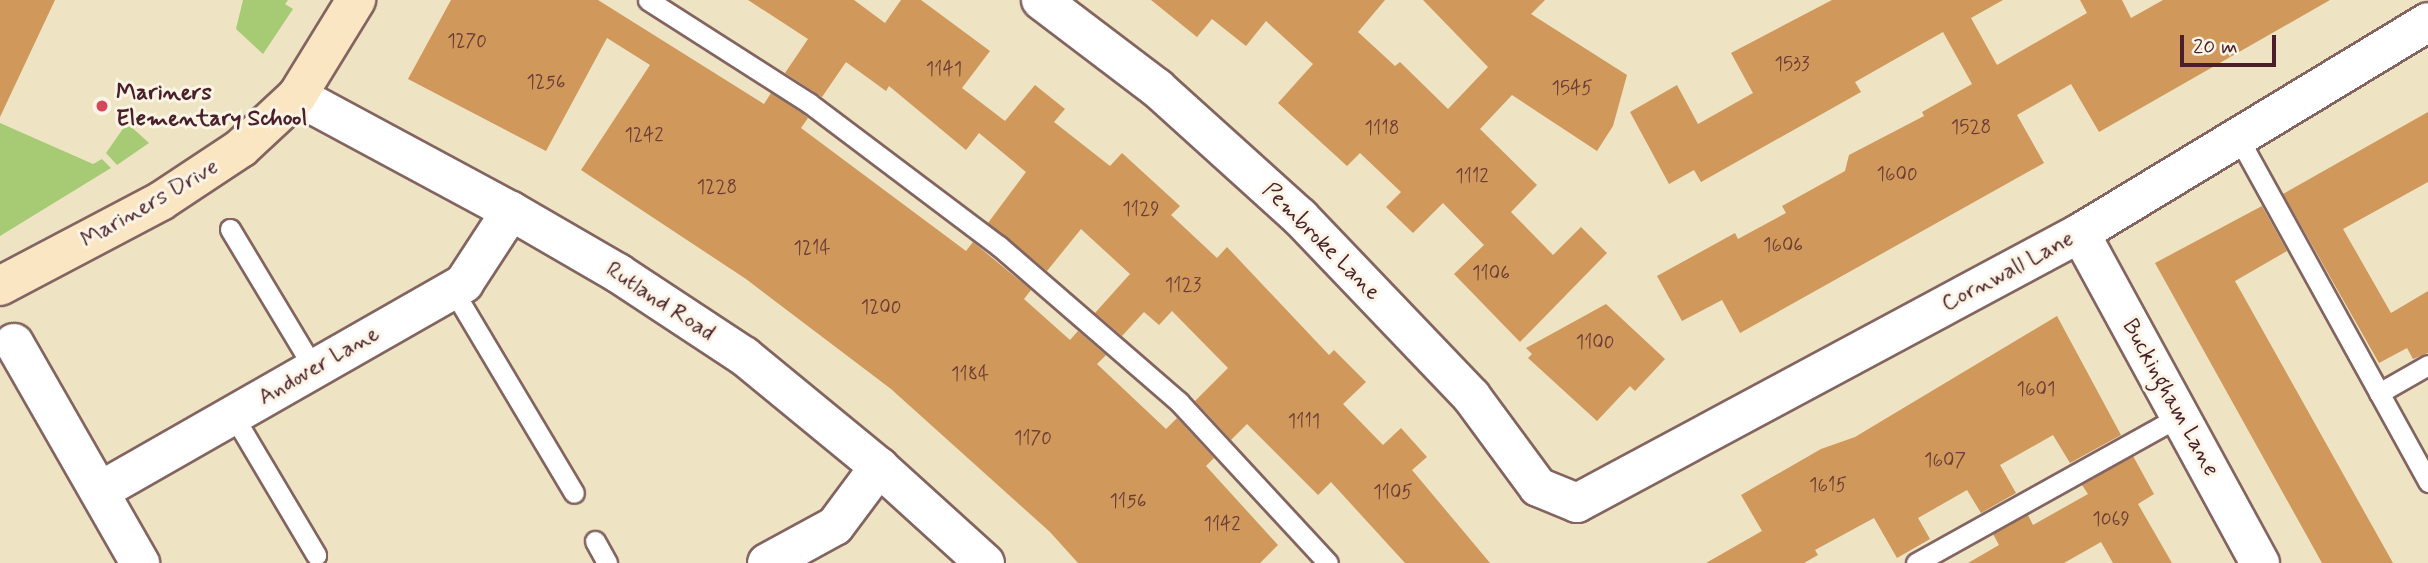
<!DOCTYPE html>
<style>
body{margin:0}
#map{position:relative;width:2428px;height:563px;overflow:hidden;background:#eee3c3;font-family:Mynerve,sans-serif}
div>[style]{position:absolute}
[style*='--x']{left:calc(var(--x)*1px);top:calc(var(--y)*1px);width:calc(var(--w)*1px);rotate:calc(var(--a)*1deg)}
.green>*{inset:0;background:#a7cb74}
.building>*{inset:0;background:#d0985a}
.roads{filter:drop-shadow(2px 0 #836460) drop-shadow(-2px 0 #836460) drop-shadow(0 2px #836460) drop-shadow(0 -2px #836460)}
.lane>*{height:19px;margin:-9.5px;padding:0 9.5px;transform-origin:9.5px;border-radius:9.5px;background:#fff}
.street>*{height:38px;margin:-19px;padding:0 19px;transform-origin:19px;border-radius:19px;background:#fff}
.secondary>*{height:38px;margin:-19px;padding:0 19px;transform-origin:19px;border-radius:19px;background:#fbe6c4}
.dots>*{width:19px;height:19px;translate:-50% -50%;box-sizing:border-box;border:4px solid #fcf5e5;border-radius:50%}
span{translate:-50% -50%;white-space:nowrap;text-align:center;line-height:1.15;-webkit-text-stroke:6px #fcf5e5;paint-order:stroke}
.number-label{font-size:19px;color:#6c3d37}
.number-label span{-webkit-text-stroke-width:0}
.poi-label{font-size:23px;color:#4a1f2b;font-weight:700}
.left{translate:0 -50%;text-align:left}
.street-label{font-size:23px;color:#4a1f2b}
.scale{position:absolute;left:2180px;top:35px;width:96px;height:32px;box-sizing:border-box;border:4px solid #4a1f2b;border-top:0;padding-left:9px;font-size:21px;line-height:24px;white-space:nowrap;color:#4a1f2b;-webkit-text-stroke:5px #fcf5e5;paint-order:stroke}
</style>
<div id="map">
<div class="green">
<div style="clip-path:polygon(243px 0,288px 0,285px 4px,293px 9px,263px 54px,236px 29px)"></div>
<div style="clip-path:polygon(0 123px,93px 164px,102px 159px,111px 168px,0 236px)"></div>
<div style="clip-path:polygon(127px 123px,149px 143px,117px 165px,106px 153px)"></div>
</div>
<div class="building">
<div style="clip-path:polygon(0 0,55px 0,0 117px)"></div>
<div style="clip-path:polygon(451px 0,598px 0,764px 104px,771px 93px,802px 113px,808px 118px,801px 128px,966px 251px,973px 242px,1031px 290px,1024px 299px,1070px 340px,1078px 331px,1106px 355px,1097px 364px,1166px 429px,1177px 418px,1214px 458px,1206px 466px,1278px 545px,1260px 563px,1078px 563px,1050px 532px,891px 389px,746px 279px,581px 170px,650px 65px,607px 38px,546px 151px,408px 79px)"></div>
<div style="clip-path:polygon(748px 0,854px 0,885px 23px,901px 0,921px 0,990px 51px,962px 88px,1005px 121px,1035px 85px,1065px 109px,1054px 122px,1110px 166px,1122px 153px,1180px 206px,1171px 215px,1217px 258px,1227px 247px,1329px 355px,1334px 350px,1366px 382px,1343px 404px,1383px 445px,1401px 428px,1427px 457px,1412px 470px,1490px 563px,1405px 563px,1331px 482px,1318px 495px,1247px 424px,1231px 440px,1195px 401px,1228px 368px,1172px 311px,1159px 325px,1144px 312px,1122px 336px,1095px 313px,1130px 274px,1081px 229px,1047px 271px,988px 223px,1026px 172px,979px 133px,966px 150px,889px 86px,886px 91px,846px 62px,822px 97px,785px 73px,808px 39px)"></div>
<div style="clip-path:polygon(1151px 0,1385px 0,1358px 32px,1395px 66px,1400px 62px,1448px 109px,1488px 67px,1423px 0,1545px 0,1531px 14px,1627px 75px,1613px 126px,1597px 151px,1512px 95px,1480px 129px,1537px 185px,1511px 212px,1553px 255px,1581px 227px,1607px 253px,1520px 342px,1454px 274px,1484px 245px,1443px 203px,1413px 233px,1386px 207px,1401px 192px,1360px 153px,1347px 166px,1278px 103px,1313px 64px,1266px 21px,1246px 46px,1212px 19px,1197px 37px)"></div>
<div style="clip-path:polygon(1832px 0,2003px 0,1971px 18px,1997px 65px,2087px 13px,2080px 0,2122px 0,2131px 18px,2163px 0,2330px 0,2099px 132px,2071px 84px,2017px 115px,2044px 163px,1740px 333px,1722px 300px,1682px 321px,1657px 276px,1735px 233px,1738px 239px,1786px 213px,1782px 206px,1845px 171px,1849px 155px,1924px 116px,1922px 112px,1972px 84px,1943px 32px,1855px 82px,1861px 92px,1701px 182px,1694px 170px,1669px 184px,1630px 112px,1677px 85px,1698px 124px,1753px 93px,1731px 53px)"></div>
<div style="clip-path:polygon(2428px 112px,2428px 182px,2343px 229px,2391px 313px,2428px 291px,2428px 353px,2413px 359px,2407px 348px,2379px 363px,2283px 194px)"></div>
<div style="clip-path:polygon(2262px 206px,2287px 251px,2235px 281px,2393px 563px,2322px 563px,2155px 263px)"></div>
<div style="clip-path:polygon(1606px 304px,1665px 359px,1635px 391px,1630px 386px,1597px 421px,1528px 358px,1532px 354px,1526px 348px)"></div>
<div style="clip-path:polygon(2057px 316px,2121px 435px,2070px 463px,2053px 435px,2000px 465px,2016px 493px,1981px 513px,1967px 490px,1918px 518px,1930px 539px,1897px 558px,1874px 518px,1815px 550px,1818px 555px,1804px 563px,1706px 563px,1762px 531px,1741px 495px,1821px 449px,1855px 437px)"></div>
<div style="clip-path:polygon(2133px 456px,2154px 494px,2138px 504px,2172px 563px,2113px 563px,2101px 542px,2064px 563px,1968px 563px,1999px 545px,1993px 534px,2028px 515px,2033px 525px,2088px 494px,2082px 485px)"></div>
</div>
<div class="roads">
<div class="lane">
<div style="--x:648;--y:0;--w:191;--a:32.6"></div>
<div style="--x:809;--y:103;--w:238;--a:37"></div>
<div style="--x:999;--y:246;--w:238;--a:40.9"></div>
<div style="--x:1179;--y:402;--w:219;--a:47.2"></div>
<div style="--x:2239;--y:139;--w:392;--a:61.1"></div>
<div style="--x:230;--y:229;--w:163;--a:59"></div>
<div style="--x:453;--y:290;--w:236;--a:59.2"></div>
<div style="--x:2379;--y:393;--w:56;--a:-29.7"></div>
<div style="--x:233;--y:415;--w:163;--a:59.3"></div>
<div style="--x:595;--y:541;--w:25;--a:61"></div>
<div style="--x:1916;--y:563;--w:302;--a:-29.1"></div>
</div>
<div class="street">
<div style="--x:1041;--y:0;--w:146;--a:37.2"></div>
<div style="--x:1157;--y:88;--w:193;--a:42.1"></div>
<div style="--x:1300;--y:217;--w:248;--a:46.3"></div>
<div style="--x:1471;--y:396;--w:113;--a:53.6"></div>
<div style="--x:1538;--y:487;--w:42;--a:22.3"></div>
<div style="--x:1577;--y:503;--w:571;--a:-28.23"></div>
<div style="--x:2080;--y:233;--w:407;--a:-31.2"></div>
<div style="--x:297;--y:96;--w:243;--a:28.3"></div>
<div style="--x:511;--y:211;--w:124;--a:30.1"></div>
<div style="--x:618;--y:273;--w:151;--a:33.4"></div>
<div style="--x:744;--y:356;--w:175;--a:39.4"></div>
<div style="--x:879;--y:467;--w:143;--a:42.2"></div>
<div style="--x:2080;--y:233;--w:376;--a:61.4"></div>
<div style="--x:14;--y:343;--w:254;--a:60.2"></div>
<div style="--x:100;--y:491;--w:419;--a:-29.7"></div>
<div style="--x:464;--y:283;--w:86;--a:-56.9"></div>
<div style="--x:767;--y:563;--w:77;--a:-28.6"></div>
<div style="--x:835;--y:526;--w:74;--a:-53.3"></div>
</div>
<div class="secondary">
<div style="--x:0;--y:286;--w:182;--a:-27.8"></div>
<div style="--x:161;--y:201;--w:96;--a:-33.5"></div>
<div style="--x:241;--y:148;--w:76;--a:-42.9"></div>
<div style="--x:297;--y:96;--w:113;--a:-58.4"></div>
</div>
</div>
<div class="dots">
<div style="left:102px;top:106px;background:#d1495b"></div>
</div>
<div class="number-label">
<span style="left:467px;top:42px">1270</span>
<span style="left:1792px;top:65px">1533</span>
<span style="left:944px;top:70px">1141</span>
<span style="left:546px;top:83px">1256</span>
<span style="left:1572px;top:89px">1545</span>
<span style="left:1971px;top:128px">1528</span>
<span style="left:1382px;top:129px">1118</span>
<span style="left:644px;top:136px">1242</span>
<span style="left:1897px;top:175px">1600</span>
<span style="left:1472px;top:177px">1112</span>
<span style="left:717px;top:188px">1228</span>
<span style="left:1141px;top:210px">1129</span>
<span style="left:1783px;top:246px">1606</span>
<span style="left:812px;top:249px">1214</span>
<span style="left:1491px;top:274px">1106</span>
<span style="left:1183px;top:286px">1123</span>
<span style="left:881px;top:308px">1200</span>
<span style="left:1595px;top:343px">1100</span>
<span style="left:970px;top:375px">1184</span>
<span style="left:2036px;top:390px">1601</span>
<span style="left:1304px;top:422px">1111</span>
<span style="left:1033px;top:439px">1170</span>
<span style="left:1945px;top:461px">1607</span>
<span style="left:1828px;top:486px">1615</span>
<span style="left:1393px;top:493px">1105</span>
<span style="left:1128px;top:502px">1156</span>
<span style="left:2111px;top:520px">1069</span>
<span style="left:1222px;top:525px">1142</span>
</div>
<div class="poi-label">
<span class="left" style="left:116px;top:106px">Mariners<br>Elementary School</span>
</div>
<div class="street-label">
<span style="left:150px;top:204px;rotate:-30deg">Mariners Drive</span>
<span style="left:1321px;top:242px;rotate:45deg">Pembroke Lane</span>
<span style="left:2008px;top:272px;rotate:-28deg">Cornwall Lane</span>
<span style="left:660px;top:302px;rotate:33deg">Rutland Road</span>
<span style="left:319px;top:366px;rotate:-30deg">Andover Lane</span>
<span style="left:2170px;top:398px;rotate:61deg">Buckingham Lane</span>
</div>
<div class="scale">20 m</div>
</div>
